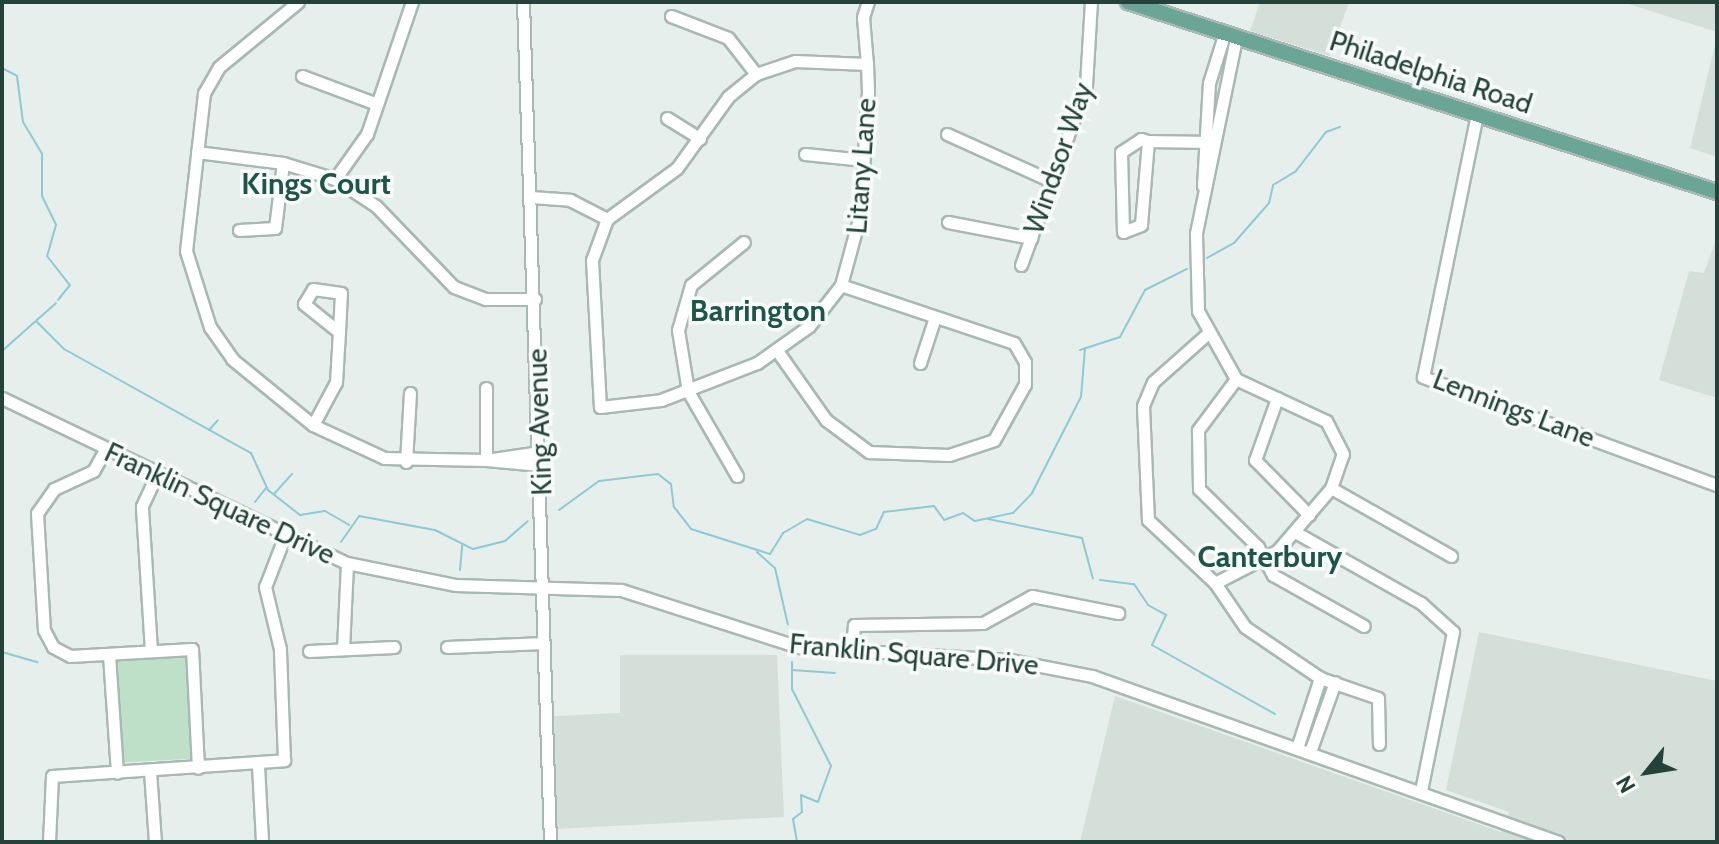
<!DOCTYPE html>
<style>
body{margin:0}
#map{position:relative;width:1719px;height:844px;overflow:hidden;background:#e6efeb;font-family:Cabin,sans-serif}
div>[style]{position:absolute}
[style*='--x']{left:calc(var(--x)*1px);top:calc(var(--y)*1px);width:calc(var(--w)*1px);rotate:calc(var(--a)*1deg)}
.built>*{inset:0;background:#d4dfda}
.green>*{inset:0;background:#bfe0c8;transform-origin:0 0}
.stream>*{height:2px;margin:-1px;padding:0 1px;transform-origin:1px;border-radius:1px;background:#8ec9d4}
.roads{filter:drop-shadow(2px 0 #a8b8b2) drop-shadow(-2px 0 #a8b8b2) drop-shadow(0 2px #a8b8b2) drop-shadow(0 -2px #a8b8b2)}
.minor>*{height:11px;margin:-5.5px;padding:0 5.5px;transform-origin:5.5px;border-radius:5.5px;background:#fff}
.major>*{height:14px;margin:-7px;padding:0 7px;transform-origin:7px;border-radius:7px;background:#6aa596}
span{translate:-50% -50%;white-space:nowrap;text-align:center;line-height:1.15;-webkit-text-stroke:7px #f7fbf9;paint-order:stroke}
.street-label{font-size:28px;color:#24423a}
.neighbourhood-label{font-size:30px;color:#1f5548;font-weight:700}
.frame{position:absolute;inset:0;border:4px solid #24423a;pointer-events:none}
.north{position:absolute;left:1607px;top:732px;width:80px;height:80px;-webkit-text-stroke:6px #f7fbf9;paint-order:stroke;rotate:240deg;font-size:22px;font-weight:700;line-height:32px;text-align:center;color:#24423a}
.north::after{content:'';display:block;margin:auto;width:28px;height:36px;background:#24423a;clip-path:polygon(50% 0,100% 100%,50% 72%,0 100%)}
</style>
<div id="map">
<div class="built">
<div style="clip-path:polygon(1260px 2px,1349px 2px,1330px 56px,1250px 31px)"></div>
<div style="clip-path:polygon(1622px 2px,1717px 2px,1717px 32px)"></div>
<div style="clip-path:polygon(1717px 37px,1717px 157px,1690px 148px)"></div>
<div style="clip-path:polygon(1717px 237px,1717px 398px,1659px 380px,1689px 271px,1704px 273px)"></div>
<div style="clip-path:polygon(1479px 632px,1717px 681px,1717px 842px,1080px 842px,1115px 696px,1501px 832px,1509px 812px,1446px 790px)"></div>
<div style="clip-path:polygon(620px 655px,777px 655px,784px 817px,557px 829px,554px 716px,620px 713px)"></div>
</div>
<div class="green">
<div style="left:186px;top:657px;width:102px;height:69px;rotate:87deg"></div>
</div>
<div class="stream">
<div style="--x:2;--y:68;--w:17;--a:28"></div>
<div style="--x:17;--y:76;--w:46;--a:82.6"></div>
<div style="--x:23;--y:122;--w:37;--a:59"></div>
<div style="--x:42;--y:154;--w:42;--a:90"></div>
<div style="--x:42;--y:196;--w:32;--a:64"></div>
<div style="--x:56;--y:225;--w:32;--a:106"></div>
<div style="--x:47;--y:256;--w:37;--a:52"></div>
<div style="--x:70;--y:285;--w:19;--a:129"></div>
<div style="--x:1207;--y:258;--w:31;--a:-29"></div>
<div style="--x:1234;--y:243;--w:53;--a:-48.8"></div>
<div style="--x:1269;--y:203;--w:18;--a:-77"></div>
<div style="--x:1273;--y:185;--w:27;--a:-31"></div>
<div style="--x:1296;--y:171;--w:49;--a:-52.4"></div>
<div style="--x:1326;--y:132;--w:15;--a:-20"></div>
<div style="--x:37;--y:322;--w:38;--a:45"></div>
<div style="--x:64;--y:349;--w:214;--a:29.1"></div>
<div style="--x:251;--y:453;--w:41;--a:65.3"></div>
<div style="--x:268;--y:490;--w:41;--a:38"></div>
<div style="--x:300;--y:515;--w:25;--a:-9"></div>
<div style="--x:325;--y:511;--w:28;--a:30"></div>
<div style="--x:1080;--y:350;--w:42;--a:-18"></div>
<div style="--x:1120;--y:337;--w:53;--a:-62"></div>
<div style="--x:1145;--y:290;--w:47;--a:-26.6"></div>
<div style="--x:2;--y:351;--w:72;--a:-41.6"></div>
<div style="--x:209;--y:430;--w:13;--a:-48"></div>
<div style="--x:274;--y:494;--w:27;--a:-48"></div>
<div style="--x:255;--y:502;--w:18;--a:-52"></div>
<div style="--x:559;--y:510;--w:49;--a:-35.9"></div>
<div style="--x:599;--y:481;--w:59;--a:-6.8"></div>
<div style="--x:658;--y:474;--w:16;--a:38"></div>
<div style="--x:671;--y:484;--w:23;--a:83"></div>
<div style="--x:674;--y:507;--w:28;--a:52"></div>
<div style="--x:691;--y:529;--w:83;--a:17.6"></div>
<div style="--x:770;--y:554;--w:25;--a:-58"></div>
<div style="--x:783;--y:533;--w:28;--a:-30"></div>
<div style="--x:807;--y:519;--w:55;--a:16.8"></div>
<div style="--x:860;--y:535;--w:17;--a:-21"></div>
<div style="--x:876;--y:529;--w:19;--a:-65"></div>
<div style="--x:884;--y:512;--w:50;--a:-6.8"></div>
<div style="--x:934;--y:506;--w:17;--a:54"></div>
<div style="--x:944;--y:520;--w:20;--a:-20"></div>
<div style="--x:963;--y:513;--w:14;--a:34"></div>
<div style="--x:975;--y:521;--w:39;--a:-12"></div>
<div style="--x:1013;--y:513;--w:28;--a:-46"></div>
<div style="--x:1032;--y:493;--w:108;--a:-63"></div>
<div style="--x:1081;--y:397;--w:49;--a:-85.3"></div>
<div style="--x:988;--y:519;--w:96;--a:11.4"></div>
<div style="--x:1082;--y:538;--w:42;--a:75"></div>
<div style="--x:341;--y:542;--w:32;--a:-55"></div>
<div style="--x:359;--y:516;--w:77;--a:10.4"></div>
<div style="--x:435;--y:530;--w:42;--a:26.6"></div>
<div style="--x:473;--y:549;--w:33;--a:-14"></div>
<div style="--x:505;--y:541;--w:30;--a:-41"></div>
<div style="--x:757;--y:552;--w:24;--a:42"></div>
<div style="--x:775;--y:568;--w:58;--a:77.2"></div>
<div style="--x:460;--y:570;--w:25;--a:-85"></div>
<div style="--x:1100;--y:580;--w:34;--a:7"></div>
<div style="--x:1134;--y:584;--w:25;--a:56"></div>
<div style="--x:1148;--y:605;--w:21;--a:29"></div>
<div style="--x:1166;--y:615;--w:33;--a:115"></div>
<div style="--x:1152;--y:645;--w:141;--a:29.3"></div>
<div style="--x:2;--y:652;--w:37;--a:16"></div>
<div style="--x:792;--y:662;--w:27;--a:90"></div>
<div style="--x:792;--y:689;--w:86;--a:63.1"></div>
<div style="--x:831;--y:766;--w:38;--a:110"></div>
<div style="--x:818;--y:802;--w:18;--a:-158"></div>
<div style="--x:801;--y:795;--w:17;--a:87"></div>
<div style="--x:802;--y:812;--w:11;--a:142"></div>
<div style="--x:793;--y:819;--w:23;--a:80"></div>
<div style="--x:792;--y:670;--w:43;--a:4"></div>
</div>
<div class="roads">
<div class="minor">
<div style="--x:298;--y:2;--w:102;--a:140.6"></div>
<div style="--x:219;--y:67;--w:30;--a:120"></div>
<div style="--x:204;--y:93;--w:159;--a:96.5"></div>
<div style="--x:186;--y:251;--w:80;--a:72.5"></div>
<div style="--x:210;--y:327;--w:39;--a:55"></div>
<div style="--x:232;--y:359;--w:104;--a:39.2"></div>
<div style="--x:313;--y:425;--w:78;--a:24.9"></div>
<div style="--x:384;--y:458;--w:102;--a:1.1"></div>
<div style="--x:486;--y:460;--w:72;--a:-90"></div>
<div style="--x:523;--y:2;--w:840;--a:88.16"></div>
<div style="--x:671;--y:16;--w:61;--a:21.1"></div>
<div style="--x:728;--y:38;--w:46;--a:52.1"></div>
<div style="--x:867;--y:64;--w:72;--a:-177.6"></div>
<div style="--x:795;--y:61;--w:41;--a:161.6"></div>
<div style="--x:756;--y:74;--w:36;--a:141"></div>
<div style="--x:728;--y:97;--w:87;--a:125.7"></div>
<div style="--x:677;--y:168;--w:87;--a:143.9"></div>
<div style="--x:607;--y:219;--w:44;--a:110.1"></div>
<div style="--x:592;--y:260;--w:147;--a:86.9"></div>
<div style="--x:600;--y:407;--w:61;--a:-6.5"></div>
<div style="--x:661;--y:400;--w:103;--a:-21.1"></div>
<div style="--x:757;--y:363;--w:64;--a:-35.4"></div>
<div style="--x:809;--y:326;--w:52;--a:-52"></div>
<div style="--x:841;--y:285;--w:73;--a:-74.8"></div>
<div style="--x:860;--y:215;--w:123;--a:-86.3"></div>
<div style="--x:868;--y:92;--w:28;--a:-92"></div>
<div style="--x:867;--y:64;--w:47;--a:-94.9"></div>
<div style="--x:863;--y:17;--w:16;--a:-72"></div>
<div style="--x:302;--y:76;--w:80;--a:20.5"></div>
<div style="--x:1477;--y:114;--w:268;--a:101.6"></div>
<div style="--x:1423;--y:377;--w:313;--a:20.2"></div>
<div style="--x:667;--y:118;--w:39;--a:32"></div>
<div style="--x:947;--y:134;--w:112;--a:24.3"></div>
<div style="--x:1141;--y:139;--w:7;--a:16"></div>
<div style="--x:1148;--y:141;--w:84;--a:94.8"></div>
<div style="--x:1141;--y:225;--w:19;--a:159"></div>
<div style="--x:1123;--y:232;--w:80;--a:-91.4"></div>
<div style="--x:1121;--y:152;--w:24;--a:-33"></div>
<div style="--x:1148;--y:141;--w:63;--a:0.9"></div>
<div style="--x:197;--y:152;--w:87;--a:7.3"></div>
<div style="--x:283;--y:163;--w:54;--a:17.1"></div>
<div style="--x:335;--y:179;--w:49;--a:33.4"></div>
<div style="--x:376;--y:206;--w:112;--a:46.1"></div>
<div style="--x:454;--y:287;--w:34;--a:21"></div>
<div style="--x:486;--y:299;--w:49;--a:0"></div>
<div style="--x:805;--y:154;--w:59;--a:5.8"></div>
<div style="--x:335;--y:179;--w:55;--a:-54.6"></div>
<div style="--x:367;--y:134;--w:139;--a:-71.2"></div>
<div style="--x:1203;--y:186;--w:103;--a:-86.7"></div>
<div style="--x:1209;--y:83;--w:50;--a:-72.6"></div>
<div style="--x:531;--y:197;--w:39;--a:4"></div>
<div style="--x:570;--y:200;--w:42;--a:27.2"></div>
<div style="--x:948;--y:222;--w:85;--a:10.9"></div>
<div style="--x:239;--y:230;--w:36;--a:-3"></div>
<div style="--x:275;--y:228;--w:65;--a:-83"></div>
<div style="--x:1021;--y:265;--w:191;--a:-70.1"></div>
<div style="--x:1086;--y:85;--w:83;--a:-86.6"></div>
<div style="--x:313;--y:289;--w:28;--a:8"></div>
<div style="--x:341;--y:293;--w:39;--a:93"></div>
<div style="--x:339;--y:332;--w:45;--a:-141.3"></div>
<div style="--x:304;--y:304;--w:17;--a:-59"></div>
<div style="--x:1207;--y:334;--w:72;--a:138.4"></div>
<div style="--x:1153;--y:382;--w:26;--a:113"></div>
<div style="--x:1143;--y:406;--w:114;--a:87.5"></div>
<div style="--x:1148;--y:520;--w:92;--a:43.2"></div>
<div style="--x:1215;--y:583;--w:53;--a:55.7"></div>
<div style="--x:1245;--y:627;--w:91;--a:34.2"></div>
<div style="--x:1320;--y:678;--w:61;--a:19"></div>
<div style="--x:1378;--y:698;--w:46;--a:88.8"></div>
<div style="--x:778;--y:352;--w:83;--a:54.8"></div>
<div style="--x:826;--y:420;--w:54;--a:36.7"></div>
<div style="--x:869;--y:452;--w:80;--a:2.1"></div>
<div style="--x:949;--y:455;--w:47;--a:-18.4"></div>
<div style="--x:994;--y:440;--w:64;--a:-61"></div>
<div style="--x:1025;--y:384;--w:22;--a:-90"></div>
<div style="--x:1025;--y:362;--w:22;--a:-120"></div>
<div style="--x:1014;--y:343;--w:182;--a:-161.5"></div>
<div style="--x:920;--y:363;--w:48;--a:-71.9"></div>
<div style="--x:1236;--y:379;--w:64;--a:126.7"></div>
<div style="--x:1198;--y:430;--w:59;--a:89"></div>
<div style="--x:1199;--y:489;--w:83;--a:44.5"></div>
<div style="--x:1258;--y:547;--w:32;--a:62"></div>
<div style="--x:1273;--y:575;--w:104;--a:29.3"></div>
<div style="--x:2;--y:398;--w:382;--a:25.6"></div>
<div style="--x:347;--y:563;--w:110;--a:11.5"></div>
<div style="--x:455;--y:585;--w:166;--a:1.7"></div>
<div style="--x:621;--y:590;--w:187;--a:17.8"></div>
<div style="--x:799;--y:647;--w:211;--a:3.5"></div>
<div style="--x:1010;--y:660;--w:84;--a:11"></div>
<div style="--x:1092;--y:676;--w:495;--a:19.6"></div>
<div style="--x:1277;--y:398;--w:66;--a:109.5"></div>
<div style="--x:1255;--y:460;--w:77;--a:45.5"></div>
<div style="--x:313;--y:425;--w:49;--a:-61.9"></div>
<div style="--x:336;--y:382;--w:50;--a:-86.6"></div>
<div style="--x:106;--y:448;--w:26;--a:119"></div>
<div style="--x:93;--y:471;--w:43;--a:155.2"></div>
<div style="--x:54;--y:489;--w:29;--a:125"></div>
<div style="--x:37;--y:513;--w:117;--a:86.6"></div>
<div style="--x:44;--y:630;--w:19;--a:62"></div>
<div style="--x:53;--y:647;--w:19;--a:28"></div>
<div style="--x:70;--y:656;--w:122;--a:-3.3"></div>
<div style="--x:192;--y:649;--w:119;--a:87.1"></div>
<div style="--x:540;--y:452;--w:55;--a:171.6"></div>
<div style="--x:486;--y:460;--w:54;--a:5.3"></div>
<div style="--x:406;--y:462;--w:69;--a:-86.7"></div>
<div style="--x:737;--y:476;--w:98;--a:-120"></div>
<div style="--x:688;--y:391;--w:62;--a:-99.3"></div>
<div style="--x:678;--y:330;--w:47;--a:-73.9"></div>
<div style="--x:691;--y:285;--w:68;--a:-39.1"></div>
<div style="--x:1331;--y:488;--w:138;--a:29.5"></div>
<div style="--x:1295;--y:532;--w:145;--a:29.4"></div>
<div style="--x:1421;--y:603;--w:43;--a:42.2"></div>
<div style="--x:1453;--y:632;--w:161;--a:101.4"></div>
<div style="--x:1215;--y:583;--w:70;--a:-27.3"></div>
<div style="--x:1277;--y:551;--w:83;--a:-49.4"></div>
<div style="--x:1331;--y:488;--w:36;--a:-71"></div>
<div style="--x:1343;--y:454;--w:37;--a:-117"></div>
<div style="--x:1326;--y:421;--w:99;--a:-155"></div>
<div style="--x:1236;--y:379;--w:78;--a:-119.2"></div>
<div style="--x:1198;--y:311;--w:78;--a:-91.5"></div>
<div style="--x:1196;--y:233;--w:199;--a:-78.4"></div>
<div style="--x:447;--y:647;--w:97;--a:-2.4"></div>
<div style="--x:343;--y:649;--w:86;--a:-87.3"></div>
<div style="--x:151;--y:651;--w:145;--a:-93.6"></div>
<div style="--x:142;--y:506;--w:35;--a:-65"></div>
<div style="--x:309;--y:651;--w:85;--a:-2.7"></div>
<div style="--x:852;--y:652;--w:27;--a:-86"></div>
<div style="--x:854;--y:625;--w:129;--a:-0.9"></div>
<div style="--x:983;--y:623;--w:56;--a:-28.9"></div>
<div style="--x:1032;--y:596;--w:88;--a:11.2"></div>
<div style="--x:109;--y:655;--w:118;--a:86.1"></div>
<div style="--x:1298;--y:745;--w:71;--a:-71.8"></div>
<div style="--x:1311;--y:749;--w:71;--a:-70.3"></div>
<div style="--x:258;--y:765;--w:77;--a:87"></div>
<div style="--x:150;--y:771;--w:71;--a:86"></div>
<div style="--x:49;--y:842;--w:66;--a:-87.4"></div>
<div style="--x:52;--y:776;--w:233;--a:-3.9"></div>
<div style="--x:284;--y:760;--w:111;--a:-92.1"></div>
<div style="--x:280;--y:649;--w:64;--a:-103.6"></div>
<div style="--x:265;--y:587;--w:53;--a:-68.8"></div>
</div>
<div class="major">
<div style="--x:1128;--y:2;--w:619;--a:17.88"></div>
</div>
</div>
<div class="street-label">
<span style="left:1431px;top:72px;rotate:18deg">Philadelphia Road</span>
<span style="left:1058px;top:158px;rotate:-71deg">Windsor Way</span>
<span style="left:861px;top:166px;rotate:-86deg">Litany Lane</span>
<span style="left:1514px;top:408px;rotate:21deg">Lennings Lane</span>
<span style="left:539px;top:422px;rotate:-92deg">King Avenue</span>
<span style="left:220px;top:503px;rotate:25deg">Franklin Square Drive</span>
<span style="left:914px;top:654px;rotate:5deg">Franklin Square Drive</span>
</div>
<div class="neighbourhood-label">
<span style="left:316px;top:184px">Kings Court</span>
<span style="left:758px;top:311px">Barrington</span>
<span style="left:1270px;top:557px">Canterbury</span>
</div>
<div class="frame"></div>
<div class="north">N</div>
</div>
